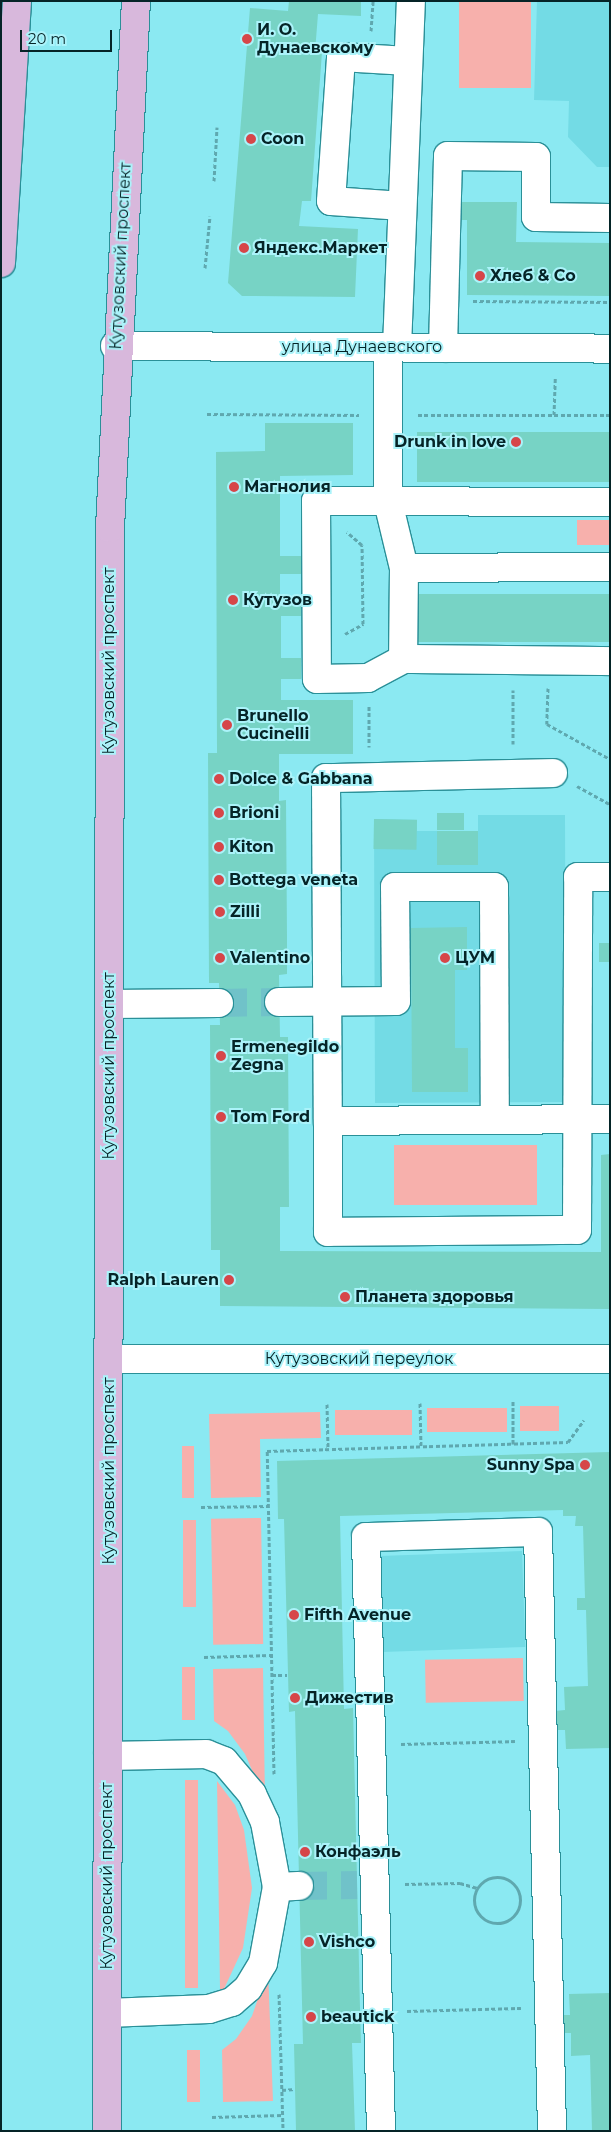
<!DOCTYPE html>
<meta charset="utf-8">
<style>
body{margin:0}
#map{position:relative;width:611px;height:2132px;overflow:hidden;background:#8be9f2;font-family:Montserrat,sans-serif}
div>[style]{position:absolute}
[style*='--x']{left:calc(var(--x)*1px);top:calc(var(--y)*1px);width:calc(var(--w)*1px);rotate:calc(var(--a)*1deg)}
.built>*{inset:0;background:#73dbe5;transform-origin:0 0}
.green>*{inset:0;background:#f7b0ac;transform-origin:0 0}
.building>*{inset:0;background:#77d3c5;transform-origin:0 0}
.minor-tunnel>*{height:28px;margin-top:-14px;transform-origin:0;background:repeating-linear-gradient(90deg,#70c2c9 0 28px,transparent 0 42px)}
.path>*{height:3px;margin-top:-1.5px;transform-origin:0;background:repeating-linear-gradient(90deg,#5fa8af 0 4px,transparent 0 6.5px)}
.path>.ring{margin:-1.5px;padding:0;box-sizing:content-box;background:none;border:3px solid #5fa8af;border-radius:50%}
.roads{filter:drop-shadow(1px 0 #2a9098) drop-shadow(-1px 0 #2a9098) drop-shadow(0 1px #2a9098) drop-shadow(0 -1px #2a9098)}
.minor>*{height:28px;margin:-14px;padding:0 14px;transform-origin:14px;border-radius:14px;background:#fff}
.major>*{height:28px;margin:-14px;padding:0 14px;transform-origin:14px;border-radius:14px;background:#d8b8dc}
.dots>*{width:14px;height:14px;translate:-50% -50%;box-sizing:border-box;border:2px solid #abf3fa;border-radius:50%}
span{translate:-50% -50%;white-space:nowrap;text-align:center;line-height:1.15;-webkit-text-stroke:4px #abf3fa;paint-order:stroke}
.poi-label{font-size:16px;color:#052427;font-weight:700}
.left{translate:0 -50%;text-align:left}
.right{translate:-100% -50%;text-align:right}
.street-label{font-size:16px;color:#052427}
.frame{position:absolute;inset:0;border:2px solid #052427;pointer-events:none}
.scale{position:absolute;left:20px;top:30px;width:92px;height:22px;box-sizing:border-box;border:2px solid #052427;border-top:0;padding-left:6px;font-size:15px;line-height:18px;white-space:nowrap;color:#052427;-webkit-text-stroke:4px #abf3fa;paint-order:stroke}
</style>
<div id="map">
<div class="built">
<div style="clip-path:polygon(537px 1px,610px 1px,610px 167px,597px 167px,568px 137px,569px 101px,534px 100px)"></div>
<div style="clip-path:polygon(478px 815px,565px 815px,566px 1102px,375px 1103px,374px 819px,417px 820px,417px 831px,478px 831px)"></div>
<div style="left:522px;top:1551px;width:96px;height:143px;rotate:88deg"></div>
</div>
<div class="green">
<div style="left:459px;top:1px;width:72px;height:87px"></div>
<div style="left:577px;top:520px;width:33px;height:25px"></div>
<div style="left:394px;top:1145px;width:143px;height:60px"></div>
<div style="left:559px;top:1406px;width:25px;height:39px;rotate:90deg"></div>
<div style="left:507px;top:1408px;width:24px;height:80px;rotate:90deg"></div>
<div style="left:412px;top:1410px;width:25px;height:77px;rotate:90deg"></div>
<div style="clip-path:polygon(320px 1412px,321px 1438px,260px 1439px,261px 1497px,211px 1498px,209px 1414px)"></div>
<div style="left:182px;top:1446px;width:12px;height:52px"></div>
<div style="left:261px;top:1518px;width:126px;height:50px;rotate:89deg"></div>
<div style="left:183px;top:1520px;width:13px;height:87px"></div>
<div style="left:523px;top:1658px;width:43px;height:98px;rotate:89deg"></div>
<div style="left:195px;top:1667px;width:53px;height:13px;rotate:90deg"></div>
<div style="clip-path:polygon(263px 1668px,265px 1800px,245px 1754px,228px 1731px,214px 1721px,213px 1669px)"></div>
<div style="left:185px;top:1780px;width:13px;height:208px"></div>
<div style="clip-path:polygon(217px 1781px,235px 1805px,244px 1830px,252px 1888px,243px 1948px,224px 1989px,220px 1989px)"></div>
<div style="clip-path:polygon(268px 1969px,273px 2101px,223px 2102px,222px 2050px,236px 2039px,252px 2016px)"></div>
<div style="left:187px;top:2050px;width:13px;height:52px"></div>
</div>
<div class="building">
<div style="clip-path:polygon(289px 1px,361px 1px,361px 16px,318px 14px,315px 52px,322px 52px,311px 201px,302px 201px,299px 226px,358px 229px,355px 297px,242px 296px,228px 283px,250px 8px,288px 11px)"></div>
<div style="clip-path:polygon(455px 202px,517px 202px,516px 242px,610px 243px,610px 296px,467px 295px,467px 220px,455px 220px)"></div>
<div style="clip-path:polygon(265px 423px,353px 423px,353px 475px,280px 476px,280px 556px,301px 556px,301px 574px,280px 574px,280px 596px,301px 596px,301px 616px,281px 616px,281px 658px,301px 658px,301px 679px,281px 679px,281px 700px,353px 700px,353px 754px,279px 754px,279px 801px,286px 800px,287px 938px,287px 974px,279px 975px,280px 1037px,288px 1037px,289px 1207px,280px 1207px,280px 1251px,601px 1252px,601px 1155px,610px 1154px,610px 1309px,220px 1306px,220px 1250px,211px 1250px,210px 1025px,220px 1025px,219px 983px,209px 983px,208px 753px,217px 753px,216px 452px,265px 451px)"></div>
<div style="left:417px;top:432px;width:193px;height:50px"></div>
<div style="left:417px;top:594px;width:193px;height:48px"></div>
<div style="left:437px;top:813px;width:27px;height:17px"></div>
<div style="left:374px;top:819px;width:43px;height:30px;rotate:1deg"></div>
<div style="left:437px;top:831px;width:41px;height:34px"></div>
<div style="clip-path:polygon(467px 927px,467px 970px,455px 970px,455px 1048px,468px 1048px,468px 1092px,412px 1092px,411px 928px)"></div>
<div style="left:599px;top:943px;width:11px;height:19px"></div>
<div style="clip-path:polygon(610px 1452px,610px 1748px,566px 1749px,565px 1730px,556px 1730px,555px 1711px,565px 1710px,564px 1687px,588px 1686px,586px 1610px,577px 1610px,577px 1598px,585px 1598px,583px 1526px,575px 1526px,576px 1516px,563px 1516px,563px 1510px,340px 1516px,344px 1709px,353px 1708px,360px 2008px,361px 2043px,352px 2043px,355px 2131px,296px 2131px,294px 2044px,303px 2044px,295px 1711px,289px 1712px,284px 1519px,278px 1519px,277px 1461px)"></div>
<div style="clip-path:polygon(610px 1993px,610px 2131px,592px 2131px,590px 2055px,571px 2056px,571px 2033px,561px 2033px,561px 2015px,570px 2015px,569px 1994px)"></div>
</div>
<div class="minor-tunnel">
<div style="--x:219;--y:1003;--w:60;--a:-1"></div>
<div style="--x:299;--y:1886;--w:58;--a:-1"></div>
</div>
<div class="path">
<div style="--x:371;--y:31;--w:30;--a:-86"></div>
<div style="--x:214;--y:181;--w:54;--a:-86.8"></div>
<div style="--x:205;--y:268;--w:52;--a:-84.5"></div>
<div style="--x:473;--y:301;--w:137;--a:0.4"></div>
<div style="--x:207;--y:414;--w:152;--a:0.4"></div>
<div style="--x:418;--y:415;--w:192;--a:0"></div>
<div style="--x:554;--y:415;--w:37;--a:-88"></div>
<div style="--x:345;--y:634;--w:21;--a:-29"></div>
<div style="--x:363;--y:624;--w:79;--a:-90.7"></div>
<div style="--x:362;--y:545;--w:20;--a:-139"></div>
<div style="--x:548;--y:688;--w:36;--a:92"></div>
<div style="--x:547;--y:724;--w:72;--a:29.1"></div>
<div style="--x:369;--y:706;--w:41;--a:90"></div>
<div style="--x:513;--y:744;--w:54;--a:-90"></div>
<div style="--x:577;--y:786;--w:38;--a:29"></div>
<div style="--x:513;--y:1401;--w:43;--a:90"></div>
<div style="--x:420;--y:1403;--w:44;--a:88.7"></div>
<div style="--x:327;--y:1404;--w:45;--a:88.7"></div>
<div style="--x:201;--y:1507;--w:66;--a:-0.9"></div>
<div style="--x:204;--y:1657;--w:67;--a:-1.7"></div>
<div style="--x:272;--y:1675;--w:15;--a:0"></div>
<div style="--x:401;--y:1744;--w:114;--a:-1.5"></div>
<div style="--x:274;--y:1774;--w:323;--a:-91.2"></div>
<div style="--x:267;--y:1451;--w:301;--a:-1.7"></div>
<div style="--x:568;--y:1442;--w:27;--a:-54"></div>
<div class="ring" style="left:474px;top:1877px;width:43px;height:43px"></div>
<div style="--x:405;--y:1884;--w:55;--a:-1"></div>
<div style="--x:460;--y:1883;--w:18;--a:16"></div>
<div style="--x:279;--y:1994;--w:137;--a:88.3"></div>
<div style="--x:407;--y:2011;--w:114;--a:-1.5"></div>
<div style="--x:282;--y:2090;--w:13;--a:-4"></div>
<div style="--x:212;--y:2117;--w:71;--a:-1.6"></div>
</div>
<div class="roads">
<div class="minor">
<div style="--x:402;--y:206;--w:71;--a:-176"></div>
<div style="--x:331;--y:201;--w:144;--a:-86"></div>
<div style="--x:341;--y:57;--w:67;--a:3.4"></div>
<div style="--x:115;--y:346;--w:495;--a:0.3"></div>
<div style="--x:388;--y:347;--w:155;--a:90"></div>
<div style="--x:388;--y:502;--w:68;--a:76.4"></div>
<div style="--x:404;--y:568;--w:91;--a:90.6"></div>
<div style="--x:397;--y:347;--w:346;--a:-87.7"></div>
<div style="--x:443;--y:348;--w:192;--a:-88.5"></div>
<div style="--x:448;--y:156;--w:88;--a:0.7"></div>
<div style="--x:536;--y:157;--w:60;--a:90"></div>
<div style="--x:536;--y:217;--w:74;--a:0.8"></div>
<div style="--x:610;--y:502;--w:294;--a:-179.8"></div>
<div style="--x:316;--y:501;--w:178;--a:89.7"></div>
<div style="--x:317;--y:679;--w:51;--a:-1.1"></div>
<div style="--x:368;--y:678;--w:40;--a:-28"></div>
<div style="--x:403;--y:659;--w:207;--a:0.6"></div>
<div style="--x:404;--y:568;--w:206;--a:-0.3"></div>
<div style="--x:553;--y:773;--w:227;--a:178.7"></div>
<div style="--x:326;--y:778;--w:343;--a:89.7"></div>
<div style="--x:328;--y:1121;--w:282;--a:-0.4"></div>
<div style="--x:279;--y:1002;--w:117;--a:-0.5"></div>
<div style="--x:396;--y:1001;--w:114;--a:-90.5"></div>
<div style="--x:395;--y:887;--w:99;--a:0"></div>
<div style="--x:494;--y:887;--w:232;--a:89.8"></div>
<div style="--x:109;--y:1004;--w:110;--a:-0.5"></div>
<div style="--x:328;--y:1121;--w:111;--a:90"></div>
<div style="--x:328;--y:1232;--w:249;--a:-0.5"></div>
<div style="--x:577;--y:1230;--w:353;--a:-89.8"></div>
<div style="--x:578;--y:877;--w:32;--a:0"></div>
<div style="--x:109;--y:1359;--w:501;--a:0"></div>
<div style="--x:277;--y:1887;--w:22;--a:-3"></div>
<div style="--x:107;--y:2013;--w:102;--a:-2.2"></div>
<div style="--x:209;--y:2009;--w:24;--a:-17"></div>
<div style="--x:232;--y:2002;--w:21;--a:-41"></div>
<div style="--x:248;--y:1988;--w:29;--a:-59"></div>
<div style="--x:263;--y:1963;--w:77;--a:-79.6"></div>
<div style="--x:277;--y:1887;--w:66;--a:-100.5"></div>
<div style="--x:265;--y:1822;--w:31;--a:-115"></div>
<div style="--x:252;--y:1794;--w:43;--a:-130.3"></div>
<div style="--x:224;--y:1761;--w:19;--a:-159"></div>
<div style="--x:206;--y:1754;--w:98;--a:178.8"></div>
<div style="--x:381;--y:2131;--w:594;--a:-91.45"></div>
<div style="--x:366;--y:1537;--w:172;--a:-1.7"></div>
<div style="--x:538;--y:1532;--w:599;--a:88.66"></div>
</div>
<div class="major">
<div style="--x:1;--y:263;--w:262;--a:-86.5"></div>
<div style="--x:107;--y:2131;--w:1603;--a:-89.89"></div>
<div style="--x:110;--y:528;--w:528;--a:-87.18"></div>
</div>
</div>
<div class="dots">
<div style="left:247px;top:39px;background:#d64649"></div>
<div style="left:251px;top:139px;background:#d64649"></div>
<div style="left:244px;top:248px;background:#d64649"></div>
<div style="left:480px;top:276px;background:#d64649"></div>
<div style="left:516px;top:442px;background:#d64649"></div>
<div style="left:234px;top:487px;background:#d64649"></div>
<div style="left:233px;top:600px;background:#d64649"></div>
<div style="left:227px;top:725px;background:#d64649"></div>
<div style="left:219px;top:779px;background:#d64649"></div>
<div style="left:219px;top:813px;background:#d64649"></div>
<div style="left:219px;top:847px;background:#d64649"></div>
<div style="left:219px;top:880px;background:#d64649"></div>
<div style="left:220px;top:912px;background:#d64649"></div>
<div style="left:220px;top:958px;background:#d64649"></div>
<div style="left:445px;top:958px;background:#d64649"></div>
<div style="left:221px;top:1056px;background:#d64649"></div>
<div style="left:221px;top:1117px;background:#d64649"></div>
<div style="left:229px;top:1280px;background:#d64649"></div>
<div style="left:345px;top:1297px;background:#d64649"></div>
<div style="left:585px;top:1465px;background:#d64649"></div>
<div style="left:294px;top:1615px;background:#d64649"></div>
<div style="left:295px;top:1698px;background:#d64649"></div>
<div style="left:305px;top:1852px;background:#d64649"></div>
<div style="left:309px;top:1942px;background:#d64649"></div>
<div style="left:311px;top:2017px;background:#d64649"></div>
</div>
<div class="poi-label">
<span class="left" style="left:257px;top:39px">И. О.<br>Дунаевскому</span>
<span class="left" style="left:261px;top:139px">Coon</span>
<span class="left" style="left:254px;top:248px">Яндекс.Маркет</span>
<span class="left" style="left:490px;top:276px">Хлеб &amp; Co</span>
<span class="right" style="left:506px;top:442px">Drunk in love</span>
<span class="left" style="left:244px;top:487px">Магнолия</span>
<span class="left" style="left:243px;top:600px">Кутузов</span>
<span class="left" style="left:237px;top:725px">Brunello<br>Cucinelli</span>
<span class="left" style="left:229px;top:779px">Dolce &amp; Gabbana</span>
<span class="left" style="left:229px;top:813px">Brioni</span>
<span class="left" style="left:229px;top:847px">Kiton</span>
<span class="left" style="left:229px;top:880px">Bottega veneta</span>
<span class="left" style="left:230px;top:912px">Zilli</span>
<span class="left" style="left:230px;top:958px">Valentino</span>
<span class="left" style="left:455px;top:958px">ЦУМ</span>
<span class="left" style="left:231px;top:1056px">Ermenegildo<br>Zegna</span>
<span class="left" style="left:231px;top:1117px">Tom Ford</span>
<span class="right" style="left:219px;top:1280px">Ralph Lauren</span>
<span class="left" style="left:355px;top:1297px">Планета здоровья</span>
<span class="right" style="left:575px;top:1465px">Sunny Spa</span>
<span class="left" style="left:304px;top:1615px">Fifth Avenue</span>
<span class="left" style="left:305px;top:1698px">Дижестив</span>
<span class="left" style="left:315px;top:1852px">Конфаэль</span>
<span class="left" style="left:319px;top:1942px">Vishco</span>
<span class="left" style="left:321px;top:2017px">beautick</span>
</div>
<div class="street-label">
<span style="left:121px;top:256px;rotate:-87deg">Кутузовский проспект</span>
<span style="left:362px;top:347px">улица Дунаевского</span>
<span style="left:109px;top:661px;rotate:-90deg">Кутузовский проспект</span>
<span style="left:109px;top:1066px;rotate:-90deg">Кутузовский проспект</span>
<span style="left:359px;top:1359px">Кутузовский переулок</span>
<span style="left:109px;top:1471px;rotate:-90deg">Кутузовский проспект</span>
<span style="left:107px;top:1876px;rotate:-90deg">Кутузовский проспект</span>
</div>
<div class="frame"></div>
<div class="scale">20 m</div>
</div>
